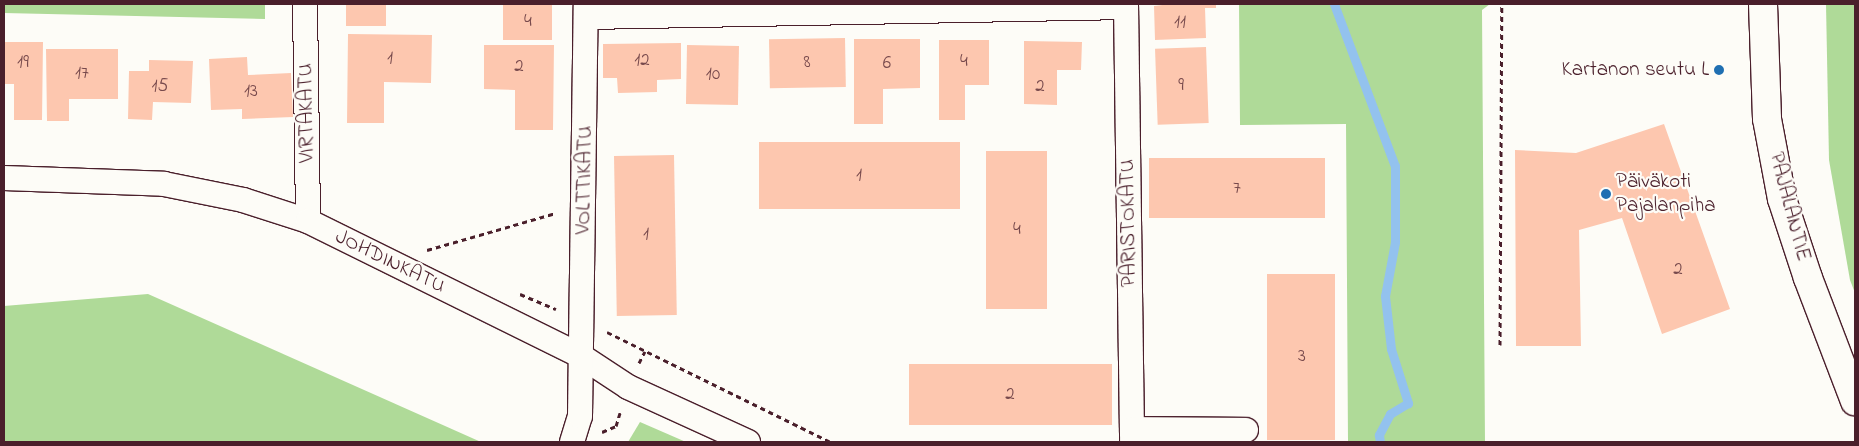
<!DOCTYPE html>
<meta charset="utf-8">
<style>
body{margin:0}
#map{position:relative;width:1859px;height:446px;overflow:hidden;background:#fdfcf7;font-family:"Indie Flower",sans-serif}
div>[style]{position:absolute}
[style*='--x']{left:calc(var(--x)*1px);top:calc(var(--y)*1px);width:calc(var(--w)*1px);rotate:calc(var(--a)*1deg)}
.green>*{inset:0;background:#afda98}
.stream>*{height:9px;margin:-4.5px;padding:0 4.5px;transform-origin:4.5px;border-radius:4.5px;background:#93c2ee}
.building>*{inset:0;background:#fdc7af;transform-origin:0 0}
.path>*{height:3px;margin-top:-1.5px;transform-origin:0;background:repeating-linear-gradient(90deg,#4a1f2b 0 5px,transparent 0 9px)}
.roads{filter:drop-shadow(1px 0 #4a1f2b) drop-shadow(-1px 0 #4a1f2b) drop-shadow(0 1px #4a1f2b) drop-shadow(0 -1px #4a1f2b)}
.minor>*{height:24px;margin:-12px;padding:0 12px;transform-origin:12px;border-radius:12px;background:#fdfcf7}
.tertiary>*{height:28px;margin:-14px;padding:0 14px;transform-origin:14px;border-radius:14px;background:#fdfcf7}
.dots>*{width:14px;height:14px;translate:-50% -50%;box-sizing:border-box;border:2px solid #fdfcf7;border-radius:50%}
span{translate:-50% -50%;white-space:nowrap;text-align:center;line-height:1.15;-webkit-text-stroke:4.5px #fdfcf7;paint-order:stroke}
.number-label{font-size:19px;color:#77494c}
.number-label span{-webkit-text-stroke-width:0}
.poi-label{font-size:21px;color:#4a1f2b}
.right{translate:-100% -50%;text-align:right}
.left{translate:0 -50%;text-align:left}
.street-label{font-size:21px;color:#4a1f2b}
.frame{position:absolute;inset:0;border:5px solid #4a1f2b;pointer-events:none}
</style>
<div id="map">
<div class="green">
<div style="clip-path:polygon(4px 4px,265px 4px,265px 19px,4px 13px)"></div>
<div style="clip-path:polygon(1239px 4px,1490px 4px,1482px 10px,1485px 442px,1348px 442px,1346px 124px,1240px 125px)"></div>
<div style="clip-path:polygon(1826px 4px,1855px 4px,1855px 293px,1850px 280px,1829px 160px)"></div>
<div style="clip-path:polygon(148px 294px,481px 442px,4px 442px,4px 306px)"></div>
<div style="clip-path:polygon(640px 422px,686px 442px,628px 442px)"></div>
</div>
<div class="stream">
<div style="--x:1334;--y:4;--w:173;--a:69.4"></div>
<div style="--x:1395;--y:166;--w:76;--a:90"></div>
<div style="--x:1395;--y:242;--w:55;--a:100.5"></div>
<div style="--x:1385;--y:296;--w:53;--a:83.5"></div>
<div style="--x:1391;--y:349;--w:57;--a:72.5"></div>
<div style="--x:1408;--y:403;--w:21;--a:149"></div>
<div style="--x:1390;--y:414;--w:24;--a:118"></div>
<div style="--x:1379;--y:435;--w:7;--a:82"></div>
</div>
<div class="building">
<div style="left:346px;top:4px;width:40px;height:22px"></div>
<div style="left:503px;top:4px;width:49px;height:36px"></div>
<div style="clip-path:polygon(1171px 4px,1216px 4px,1216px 8px,1205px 8px,1206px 38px,1155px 40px,1154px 6px)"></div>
<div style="clip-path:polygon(348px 34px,432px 35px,431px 83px,384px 82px,384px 123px,347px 123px)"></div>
<div style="left:845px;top:38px;width:49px;height:76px;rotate:89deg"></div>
<div style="clip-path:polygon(854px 39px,920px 39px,920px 88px,883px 89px,883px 124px,854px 124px)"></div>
<div style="clip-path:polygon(939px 40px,989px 40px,989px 85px,965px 85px,965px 120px,939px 120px)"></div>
<div style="clip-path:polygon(1024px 41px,1082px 42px,1081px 70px,1057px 70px,1057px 105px,1024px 104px)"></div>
<div style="clip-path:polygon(4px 42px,43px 42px,42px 120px,14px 120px,14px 84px,4px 84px)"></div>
<div style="clip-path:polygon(681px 43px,681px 79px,657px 80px,657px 92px,618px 93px,617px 78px,603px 78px,603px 44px)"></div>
<div style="clip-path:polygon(484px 45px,554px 45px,553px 130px,515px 130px,515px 90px,484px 89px)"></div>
<div style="left:687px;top:45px;width:52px;height:59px;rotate:1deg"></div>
<div style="left:1206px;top:47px;width:76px;height:51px;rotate:88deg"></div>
<div style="clip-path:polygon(46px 49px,118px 49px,118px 99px,69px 99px,69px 121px,47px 121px)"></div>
<div style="clip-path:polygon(247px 57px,248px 75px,291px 73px,293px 117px,242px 119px,242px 109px,211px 110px,209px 59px)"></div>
<div style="clip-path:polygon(149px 60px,193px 61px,191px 103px,153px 102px,152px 120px,128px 119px,129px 71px,149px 71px)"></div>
<div style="clip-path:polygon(1664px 124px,1730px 309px,1662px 334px,1622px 218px,1579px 230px,1581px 346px,1516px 346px,1515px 150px,1576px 153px)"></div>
<div style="left:759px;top:142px;width:201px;height:67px"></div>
<div style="left:986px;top:151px;width:61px;height:158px"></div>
<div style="left:674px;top:155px;width:160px;height:60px;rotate:89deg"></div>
<div style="left:1325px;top:158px;width:60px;height:176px;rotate:90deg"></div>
<div style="left:1267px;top:274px;width:68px;height:166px"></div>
<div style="left:909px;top:364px;width:203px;height:61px"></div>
</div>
<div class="path">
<div style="--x:427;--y:250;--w:134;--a:-16"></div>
<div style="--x:520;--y:294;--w:39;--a:23"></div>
<div style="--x:607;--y:332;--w:250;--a:26.2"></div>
<div style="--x:1500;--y:345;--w:341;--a:-89.7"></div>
<div style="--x:639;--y:363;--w:13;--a:-63"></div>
<div style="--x:602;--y:432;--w:15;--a:-23"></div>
<div style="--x:616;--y:426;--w:14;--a:-73"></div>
</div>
<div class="roads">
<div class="minor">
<div style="--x:305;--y:4;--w:217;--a:89.2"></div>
<div style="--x:1126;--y:4;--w:438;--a:89.2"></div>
<div style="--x:587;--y:17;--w:539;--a:-1.06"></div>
<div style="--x:4;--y:178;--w:160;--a:2.1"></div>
<div style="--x:164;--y:184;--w:81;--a:11.4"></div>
<div style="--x:243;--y:200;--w:68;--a:17.9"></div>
<div style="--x:308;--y:221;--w:305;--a:26.3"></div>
<div style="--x:581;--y:356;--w:56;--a:33.4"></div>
<div style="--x:628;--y:387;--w:132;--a:24.6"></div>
<div style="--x:1133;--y:429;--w:113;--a:0.5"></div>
<div style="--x:572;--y:442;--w:27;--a:-73"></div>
<div style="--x:580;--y:416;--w:412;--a:-89.2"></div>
</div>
<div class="tertiary">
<div style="--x:1763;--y:4;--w:115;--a:88"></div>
<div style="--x:1767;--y:119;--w:81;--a:79.4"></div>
<div style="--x:1782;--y:199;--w:83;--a:71.8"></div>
<div style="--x:1808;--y:278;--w:132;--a:69.1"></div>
</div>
</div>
<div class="dots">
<div style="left:1719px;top:70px;background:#1f6fb2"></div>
<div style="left:1606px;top:194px;background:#1f6fb2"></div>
</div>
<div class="number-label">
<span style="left:528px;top:22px">4</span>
<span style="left:1180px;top:23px">11</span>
<span style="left:390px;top:59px">1</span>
<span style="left:642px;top:61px">12</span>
<span style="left:964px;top:62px">4</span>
<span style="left:23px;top:63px">19</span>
<span style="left:807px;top:63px">8</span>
<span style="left:887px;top:64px">6</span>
<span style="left:519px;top:67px">2</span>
<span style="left:82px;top:74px">17</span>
<span style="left:713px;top:75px">10</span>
<span style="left:1181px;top:86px">9</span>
<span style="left:160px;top:87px">15</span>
<span style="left:1040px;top:87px">2</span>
<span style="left:251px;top:92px">13</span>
<span style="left:859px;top:176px">1</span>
<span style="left:1237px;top:189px">7</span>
<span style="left:1017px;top:230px">4</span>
<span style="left:646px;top:235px">1</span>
<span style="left:1678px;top:270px">2</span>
<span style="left:1302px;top:357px">3</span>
<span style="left:1010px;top:395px">2</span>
</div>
<div class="poi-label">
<span class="right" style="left:1709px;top:70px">Kartanon seutu L</span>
<span class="left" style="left:1616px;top:194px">Päiväkoti<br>Pajalanpiha</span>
</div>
<div class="street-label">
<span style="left:307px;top:113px;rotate:-91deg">VIRTAKATU</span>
<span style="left:585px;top:180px;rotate:-89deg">VOLTTIKATU</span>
<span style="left:1789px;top:207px;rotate:75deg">PAJALANTIE</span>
<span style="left:1129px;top:223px;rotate:-91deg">PARISTOKATU</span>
<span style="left:390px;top:262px;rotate:26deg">JOHDINKATU</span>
</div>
<div class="frame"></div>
</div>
